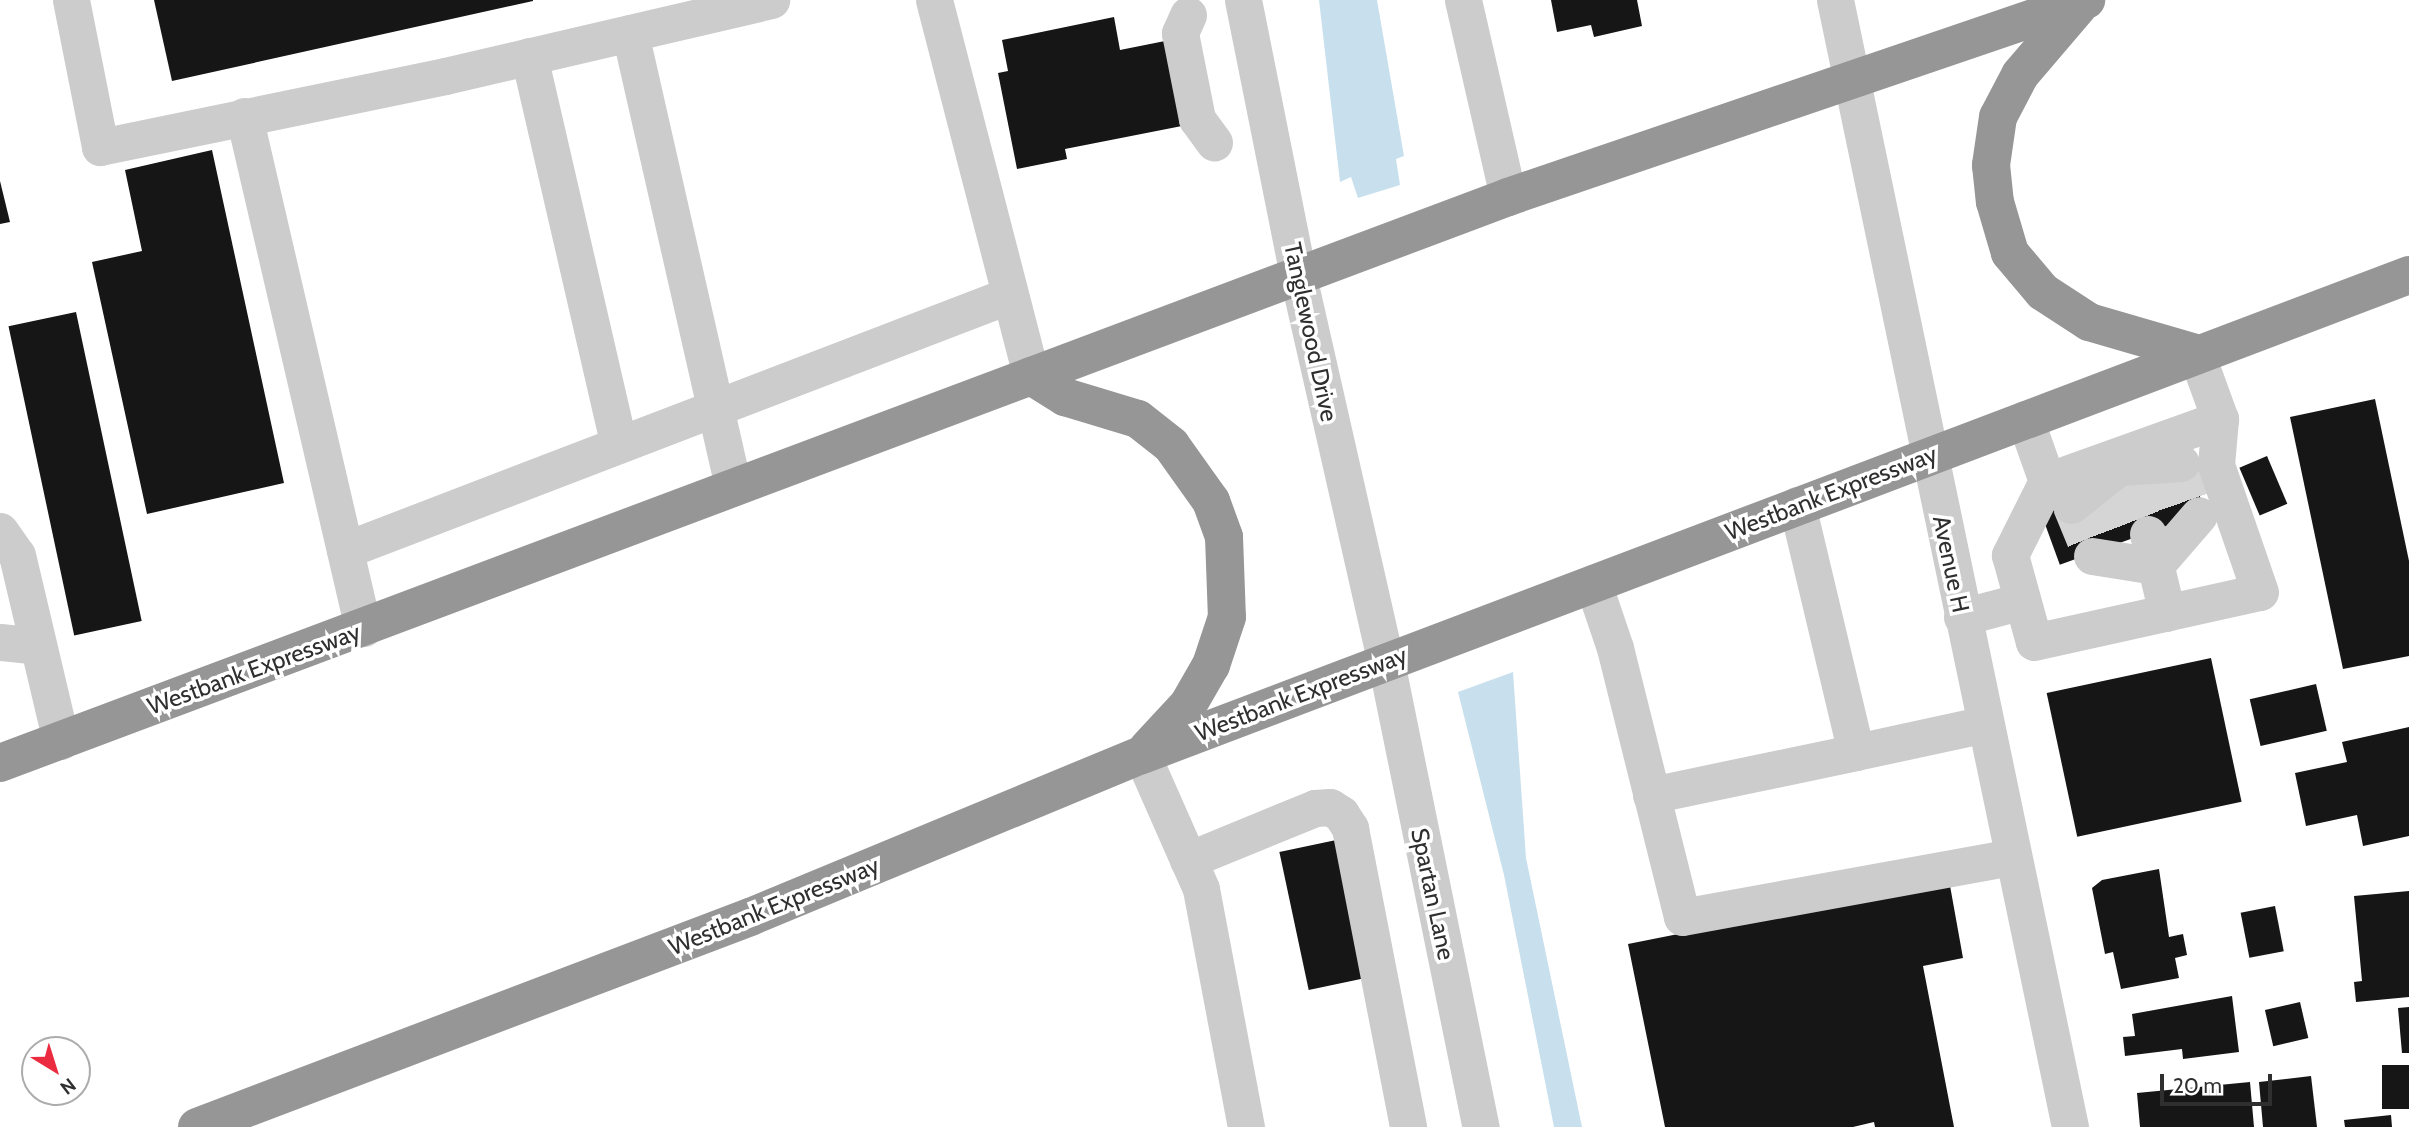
<!DOCTYPE html>
<style>
body{margin:0}
#map{position:relative;width:2409px;height:1127px;overflow:hidden;background:#fff;font-family:Cabin,sans-serif}
div>[style]{position:absolute}
[style*='--x']{left:calc(var(--x)*1px);top:calc(var(--y)*1px);width:calc(var(--w)*1px);rotate:calc(var(--a)*1deg)}
.water>*{inset:0;background:#c8e0ed}
.building>*{inset:0;background:#161616;transform-origin:0 0}
.minor-tunnel>*{height:37px;margin-top:-18.5px;transform-origin:0;background:repeating-linear-gradient(90deg,#d5d5d5 0 37px,transparent 0 55px)}
.minor>*{height:37px;margin:-18.5px;padding:0 18.5px;transform-origin:18.5px;border-radius:18.5px;background:#ccc}
.highway>*{height:38px;margin:-19px;padding:0 19px;transform-origin:19px;border-radius:19px;background:#969696}
span{translate:-50% -50%;white-space:nowrap;text-align:center;line-height:1.15;-webkit-text-stroke:7px #fff;paint-order:stroke}
.street-label{font-size:24px;color:#2f2f2f}
.north{position:absolute;left:21px;top:1036px;width:70px;height:70px;box-sizing:border-box;background:#fff;border:2px solid #acacac;border-radius:50%;rotate:142deg;font-size:19px;font-weight:700;line-height:28px;text-align:center;color:#2f2f2f}
.north::after{content:'';display:block;margin:auto;width:24px;height:32px;background:#eb2c40;clip-path:polygon(50% 0,100% 100%,50% 72%,0 100%)}
.scale{position:absolute;left:2160px;top:1074px;width:112px;height:32px;box-sizing:border-box;border:4px solid #2f2f2f;border-top:0;padding-left:9px;font-size:21px;line-height:24px;white-space:nowrap;color:#2f2f2f;-webkit-text-stroke:5px #fff;paint-order:stroke}
</style>
<div id="map">
<div class="water">
<div style="clip-path:polygon(1319px 0,1377px 0,1404px 156px,1396px 159px,1400px 185px,1358px 198px,1351px 177px,1340px 182px)"></div>
<div style="clip-path:polygon(1513px 672px,1526px 858px,1582px 1127px,1554px 1127px,1504px 875px,1458px 692px)"></div>
</div>
<div class="building">
<div style="clip-path:polygon(154px 0,533px 0,533px 1px,172px 81px)"></div>
<div style="clip-path:polygon(1551px 0,1637px 0,1642px 26px,1594px 37px,1591px 25px,1557px 32px)"></div>
<div style="clip-path:polygon(1114px 17px,1120px 50px,1170px 40px,1187px 125px,1065px 149px,1067px 159px,1017px 169px,998px 73px,1008px 71px,1002px 40px)"></div>
<div style="clip-path:polygon(212px 150px,284px 483px,147px 514px,92px 262px,142px 251px,125px 170px)"></div>
<div style="clip-path:polygon(0 181px,10px 222px,0 224px)"></div>
<div style="left:76px;top:312px;width:316px;height:69px;rotate:78deg"></div>
<div style="clip-path:polygon(2375px 399px,2409px 561px,2409px 656px,2343px 669px,2290px 417px)"></div>
<div style="left:2267px;top:456px;width:52px;height:30px;rotate:67deg"></div>
<div style="left:2187px;top:461px;width:54px;height:155px;rotate:70deg"></div>
<div style="left:2211px;top:658px;width:147px;height:168px;rotate:78deg"></div>
<div style="left:2316px;top:684px;width:48px;height:68px;rotate:77deg"></div>
<div style="clip-path:polygon(2409px 727px,2409px 836px,2363px 846px,2357px 815px,2306px 826px,2295px 773px,2347px 762px,2342px 742px)"></div>
<div style="left:1341px;top:839px;width:141px;height:63px;rotate:78deg"></div>
<div style="clip-path:polygon(2159px 869px,2169px 937px,2183px 934px,2187px 955px,2175px 958px,2179px 978px,2121px 989px,2113px 952px,2105px 954px,2092px 888px,2102px 880px)"></div>
<div style="clip-path:polygon(1949px 880px,1963px 958px,1923px 966px,1954px 1127px,1875px 1127px,1874px 1122px,1853px 1127px,1665px 1127px,1628px 944px)"></div>
<div style="clip-path:polygon(2409px 891px,2409px 997px,2356px 1002px,2354px 982px,2362px 981px,2354px 896px)"></div>
<div style="left:2275px;top:906px;width:46px;height:35px;rotate:79deg"></div>
<div style="clip-path:polygon(2232px 996px,2239px 1052px,2183px 1059px,2182px 1049px,2125px 1056px,2123px 1037px,2135px 1036px,2132px 1014px)"></div>
<div style="left:2300px;top:1002px;width:37px;height:36px;rotate:77deg"></div>
<div style="clip-path:polygon(2409px 1007px,2409px 1053px,2402px 1053px,2398px 1008px)"></div>
<div style="left:2409px;top:1065px;width:44px;height:27px;rotate:90deg"></div>
<div style="clip-path:polygon(2311px 1076px,2317px 1127px,2263px 1127px,2259px 1082px)"></div>
<div style="clip-path:polygon(2250px 1082px,2254px 1127px,2140px 1127px,2137px 1093px)"></div>
<div style="clip-path:polygon(2391px 1115px,2392px 1127px,2345px 1127px,2344px 1120px)"></div>
</div>
<div class="minor-tunnel">
<div style="--x:2181;--y:463;--w:55;--a:70.9"></div>
<div style="--x:2156;--y:472;--w:55;--a:70.9"></div>
<div style="--x:2128;--y:483;--w:55;--a:68.6"></div>
<div style="--x:2097;--y:495;--w:54;--a:69.6"></div>
<div style="--x:2071;--y:505;--w:55;--a:67.6"></div>
</div>
<div class="minor">
<div style="--x:71;--y:0;--w:150;--a:78.8"></div>
<div style="--x:100;--y:147;--w:352;--a:-11.6"></div>
<div style="--x:445;--y:76;--w:335;--a:-13.1"></div>
<div style="--x:934;--y:0;--w:388;--a:75.5"></div>
<div style="--x:1243;--y:0;--w:281;--a:78.7"></div>
<div style="--x:1298;--y:276;--w:396;--a:77.2"></div>
<div style="--x:1386;--y:662;--w:475;--a:78.5"></div>
<div style="--x:1463;--y:0;--w:202;--a:77.1"></div>
<div style="--x:1835;--y:0;--w:1151;--a:78.22"></div>
<div style="--x:1188;--y:15;--w:20;--a:114"></div>
<div style="--x:1180;--y:33;--w:88;--a:78.8"></div>
<div style="--x:1197;--y:119;--w:29;--a:54"></div>
<div style="--x:630;--y:33;--w:466;--a:77.2"></div>
<div style="--x:529;--y:56;--w:399;--a:77"></div>
<div style="--x:244;--y:116;--w:526;--a:76.92"></div>
<div style="--x:2025;--y:419;--w:66;--a:70.5"></div>
<div style="--x:2047;--y:481;--w:184;--a:-19.7"></div>
<div style="--x:2220;--y:419;--w:70;--a:-110"></div>
<div style="--x:2047;--y:481;--w:83;--a:116.6"></div>
<div style="--x:2010;--y:555;--w:90;--a:74.6"></div>
<div style="--x:2034;--y:642;--w:231;--a:-12.5"></div>
<div style="--x:2260;--y:592;--w:134;--a:-109.1"></div>
<div style="--x:2216;--y:465;--w:46;--a:-85"></div>
<div style="--x:1797;--y:505;--w:254;--a:76.6"></div>
<div style="--x:1856;--y:752;--w:132;--a:-12.2"></div>
<div style="--x:2071;--y:505;--w:61;--a:-38.4"></div>
<div style="--x:2119;--y:467;--w:62;--a:-3.7"></div>
<div style="--x:0;--y:531;--w:29;--a:55"></div>
<div style="--x:17;--y:555;--w:191;--a:76.7"></div>
<div style="--x:2148;--y:534;--w:81;--a:76.5"></div>
<div style="--x:345;--y:550;--w:712;--a:-20.98"></div>
<div style="--x:2092;--y:556;--w:64;--a:9"></div>
<div style="--x:2155;--y:566;--w:67;--a:-49.2"></div>
<div style="--x:1593;--y:583;--w:69;--a:71.3"></div>
<div style="--x:1615;--y:648;--w:277;--a:76"></div>
<div style="--x:1682;--y:917;--w:336;--a:-10.3"></div>
<div style="--x:1962;--y:617;--w:62;--a:-14.9"></div>
<div style="--x:0;--y:642;--w:38;--a:6"></div>
<div style="--x:1142;--y:755;--w:146;--a:66.2"></div>
<div style="--x:1201;--y:889;--w:242;--a:79.3"></div>
<div style="--x:1651;--y:795;--w:209;--a:-11.8"></div>
<div style="--x:1188;--y:860;--w:137;--a:-22.3"></div>
<div style="--x:1315;--y:808;--w:15;--a:-4"></div>
<div style="--x:1330;--y:807;--w:13;--a:32"></div>
<div style="--x:1341;--y:814;--w:17;--a:57"></div>
<div style="--x:1350;--y:828;--w:305;--a:79"></div>
</div>
<div class="highway">
<div style="--x:2078;--y:7;--w:89;--a:130.5"></div>
<div style="--x:2020;--y:75;--w:47;--a:117.6"></div>
<div style="--x:1998;--y:117;--w:49;--a:98.3"></div>
<div style="--x:1991;--y:165;--w:37;--a:84"></div>
<div style="--x:1995;--y:202;--w:53;--a:73.6"></div>
<div style="--x:2010;--y:253;--w:51;--a:49.8"></div>
<div style="--x:2043;--y:292;--w:55;--a:33.1"></div>
<div style="--x:2089;--y:322;--w:111;--a:16.2"></div>
<div style="--x:1031;--y:376;--w:40;--a:32"></div>
<div style="--x:1065;--y:397;--w:76;--a:16.8"></div>
<div style="--x:1138;--y:419;--w:42;--a:38.2"></div>
<div style="--x:1171;--y:445;--w:69;--a:54.5"></div>
<div style="--x:1211;--y:501;--w:38;--a:70"></div>
<div style="--x:1224;--y:537;--w:80;--a:87.9"></div>
<div style="--x:1227;--y:617;--w:51;--a:108.4"></div>
<div style="--x:1211;--y:665;--w:46;--a:119.9"></div>
<div style="--x:1188;--y:705;--w:59;--a:132.9"></div>
<div style="--x:0;--y:763;--w:1611;--a:-20.57"></div>
<div style="--x:1508;--y:197;--w:611;--a:-18.82"></div>
<div style="--x:197;--y:1127;--w:592;--a:-20.79"></div>
<div style="--x:750;--y:917;--w:424;--a:-22.5"></div>
<div style="--x:1142;--y:755;--w:1355;--a:-20.75"></div>
</div>
<div class="street-label">
<span style="left:1311px;top:332px;rotate:78deg">Tanglewood Drive</span>
<span style="left:1831px;top:493px;rotate:-21deg">Westbank Expressway</span>
<span style="left:1951px;top:564px;rotate:78deg">Avenue H</span>
<span style="left:254px;top:669px;rotate:-20deg">Westbank Expressway</span>
<span style="left:1301px;top:694px;rotate:-21deg">Westbank Expressway</span>
<span style="left:1433px;top:894px;rotate:78deg">Spartan Lane</span>
<span style="left:774px;top:906px;rotate:-22deg">Westbank Expressway</span>
</div>
<div class="north">N</div>
<div class="scale">20 m</div>
</div>
